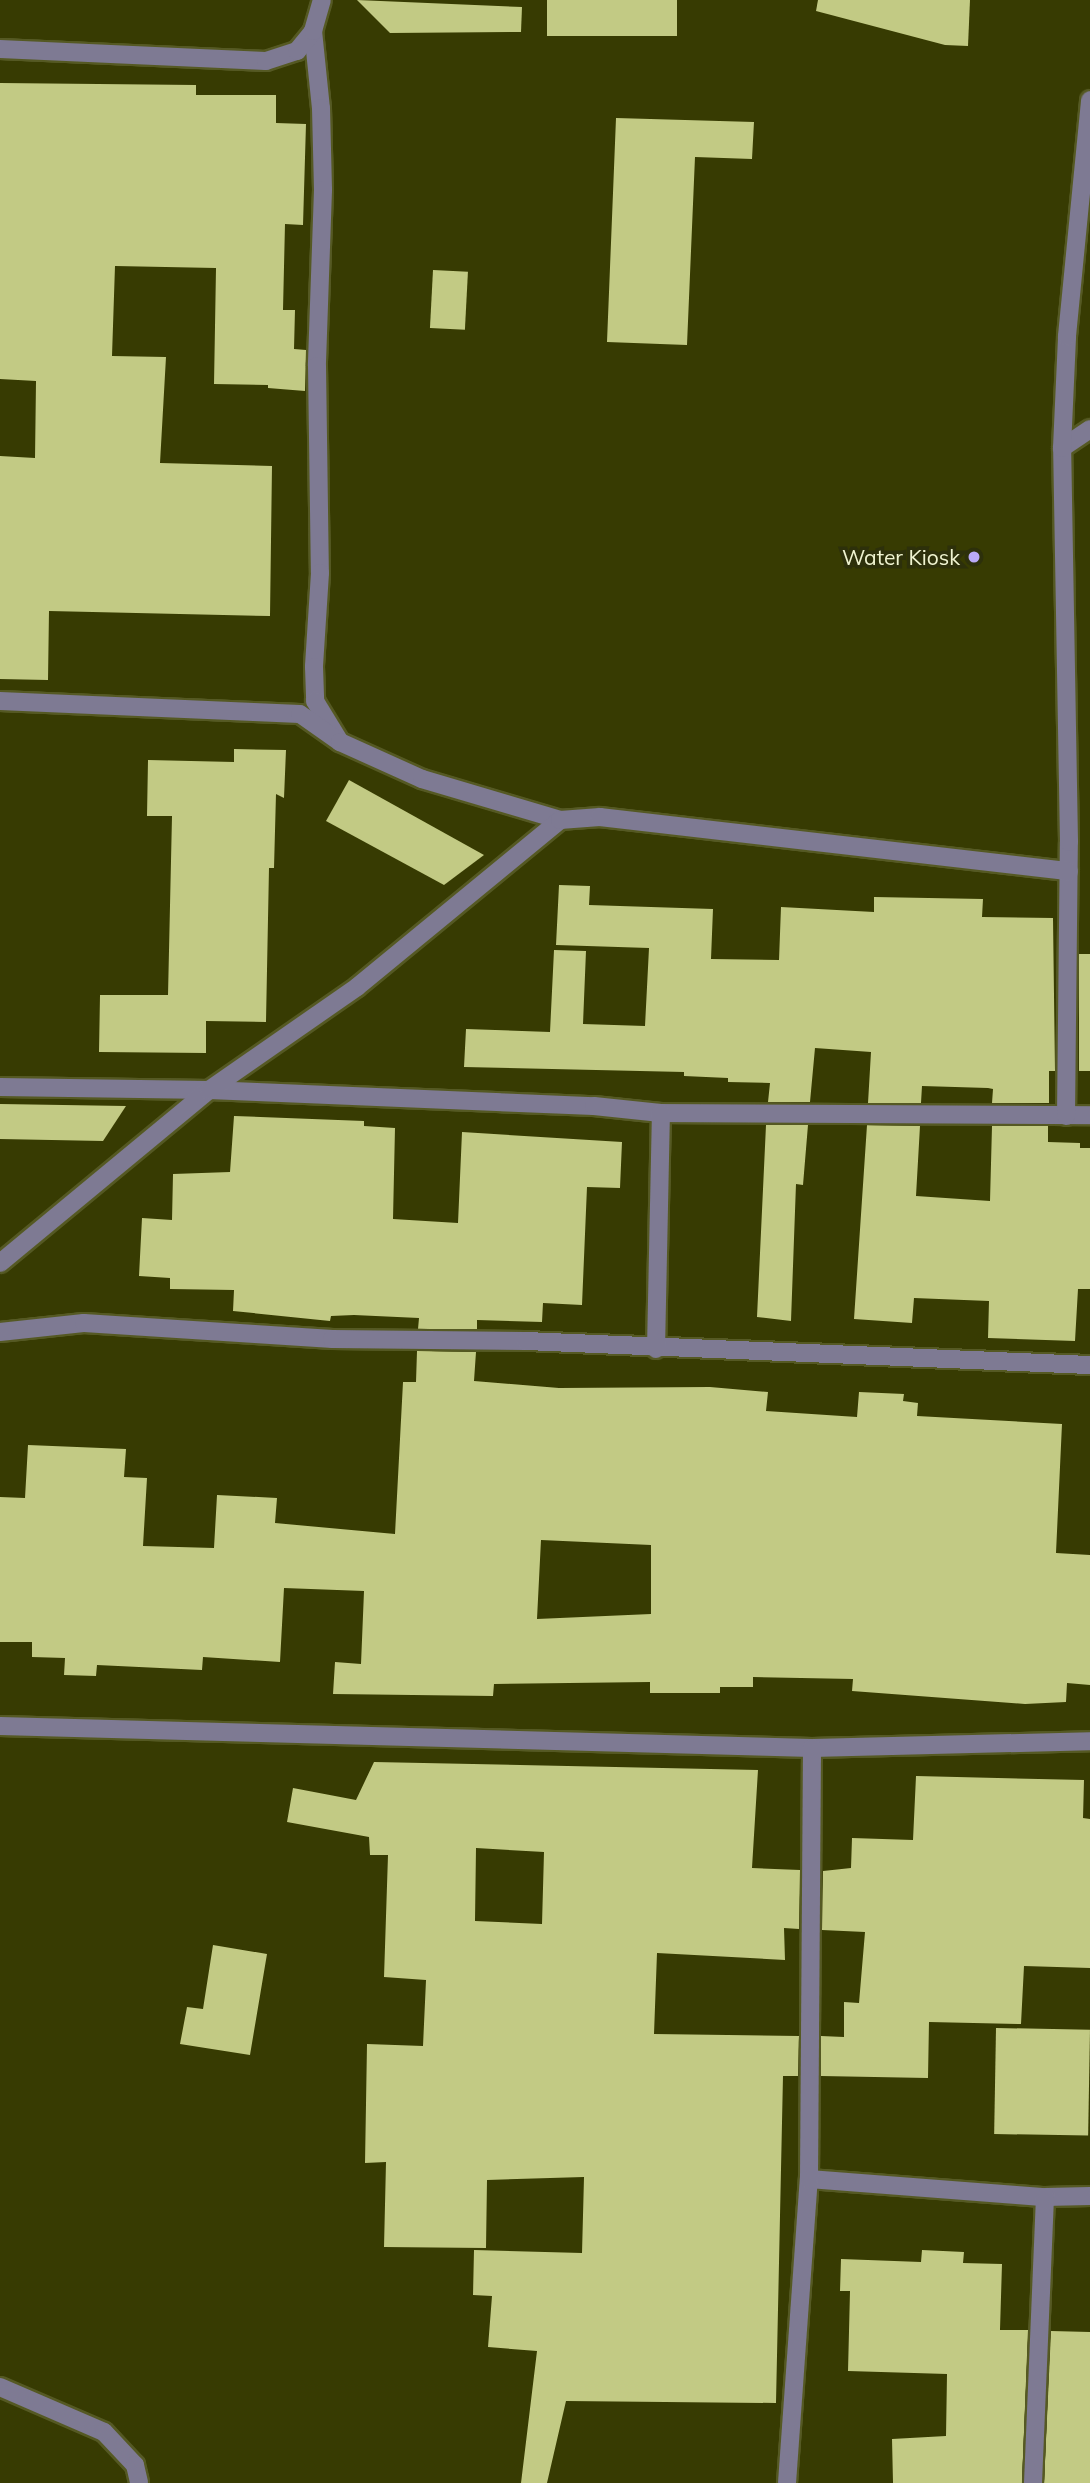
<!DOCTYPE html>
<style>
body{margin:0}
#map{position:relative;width:1090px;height:2483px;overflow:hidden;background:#373b02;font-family:Mulish,sans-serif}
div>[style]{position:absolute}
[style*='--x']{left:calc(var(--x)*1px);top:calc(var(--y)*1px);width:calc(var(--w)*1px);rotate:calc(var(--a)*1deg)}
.building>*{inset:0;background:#c2ca84;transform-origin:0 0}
.roads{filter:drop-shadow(2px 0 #555923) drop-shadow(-2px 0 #555923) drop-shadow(0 2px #555923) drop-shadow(0 -2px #555923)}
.minor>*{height:18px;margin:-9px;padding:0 9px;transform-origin:9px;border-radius:9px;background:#7e7a93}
.dots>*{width:19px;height:19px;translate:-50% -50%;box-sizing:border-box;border:4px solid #2d300b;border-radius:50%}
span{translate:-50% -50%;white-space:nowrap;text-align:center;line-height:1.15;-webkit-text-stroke:7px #2d300b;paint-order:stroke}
.poi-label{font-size:21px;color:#f0f4d1}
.right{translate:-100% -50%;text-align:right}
</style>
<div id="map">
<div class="building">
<div style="clip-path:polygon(357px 0,522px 7px,521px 32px,390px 33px)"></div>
<div style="left:547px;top:0;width:130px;height:36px"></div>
<div style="clip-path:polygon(818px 0,970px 0,968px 46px,945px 45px,816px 11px)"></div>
<div style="clip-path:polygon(0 83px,196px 85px,196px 95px,276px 95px,276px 123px,306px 124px,303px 225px,285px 224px,283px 310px,295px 310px,294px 349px,306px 350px,305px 391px,268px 388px,268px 385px,214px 384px,216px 268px,115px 266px,112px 356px,166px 357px,160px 463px,272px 466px,270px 616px,49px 611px,48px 680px,0 679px,0 456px,35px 458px,36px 381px,0 379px)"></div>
<div style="clip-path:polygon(616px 118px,754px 122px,752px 159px,695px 157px,687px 345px,607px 342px)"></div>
<div style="left:433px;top:270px;width:35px;height:58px;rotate:3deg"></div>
<div style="clip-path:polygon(234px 749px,286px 750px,284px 798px,276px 794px,274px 868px,269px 868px,266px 1022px,206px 1021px,206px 1053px,99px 1052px,100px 995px,168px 995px,172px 816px,147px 816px,148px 760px,234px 762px)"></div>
<div style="clip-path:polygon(349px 780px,484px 855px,444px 885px,326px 821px)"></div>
<div style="clip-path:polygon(559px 885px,590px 886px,589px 905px,713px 909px,711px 959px,779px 960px,781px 907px,874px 912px,874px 897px,983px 899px,982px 917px,1053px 918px,1055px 1071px,1049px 1071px,1049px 1103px,992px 1103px,993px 1089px,988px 1088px,922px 1086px,921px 1103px,868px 1103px,871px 1052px,815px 1048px,810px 1102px,768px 1102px,770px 1083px,728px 1082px,728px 1078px,684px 1076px,684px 1072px,464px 1067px,466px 1029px,550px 1032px,554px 950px,586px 951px,583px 1024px,645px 1026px,649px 948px,556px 945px)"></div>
<div style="left:1090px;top:954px;width:117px;height:11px;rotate:90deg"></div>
<div style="clip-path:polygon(0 1104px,126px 1106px,103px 1141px,0 1139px)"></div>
<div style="clip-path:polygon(234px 1116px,364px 1121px,364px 1126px,395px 1128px,393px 1219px,458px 1223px,462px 1132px,622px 1142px,620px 1188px,587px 1187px,582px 1305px,543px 1303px,542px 1322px,477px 1320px,477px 1329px,418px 1329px,419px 1318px,354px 1315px,331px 1316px,330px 1321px,233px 1311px,234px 1290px,170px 1289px,170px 1278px,139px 1276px,142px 1218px,172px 1220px,173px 1174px,230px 1172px)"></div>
<div style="clip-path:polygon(766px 1125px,808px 1125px,803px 1185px,796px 1184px,791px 1321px,757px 1317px)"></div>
<div style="clip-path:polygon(867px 1125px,920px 1126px,916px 1196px,990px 1201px,992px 1126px,1048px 1126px,1048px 1142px,1080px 1143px,1080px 1148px,1090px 1148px,1090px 1289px,1078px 1289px,1075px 1341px,988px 1338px,989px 1301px,914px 1298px,912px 1323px,854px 1319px)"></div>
<div style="clip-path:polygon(evenodd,417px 1351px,476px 1352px,474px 1381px,559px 1388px,710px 1387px,768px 1392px,766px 1411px,857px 1417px,859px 1392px,904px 1394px,903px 1401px,918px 1403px,917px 1416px,1062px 1424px,1056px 1553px,1090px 1555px,1090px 1685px,1067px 1683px,1066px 1702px,1025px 1704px,852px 1691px,853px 1679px,753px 1677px,753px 1687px,720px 1687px,720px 1693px,650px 1693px,650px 1682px,494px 1684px,493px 1696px,333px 1694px,335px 1662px,361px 1664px,364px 1591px,284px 1588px,280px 1662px,203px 1657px,202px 1670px,97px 1665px,96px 1676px,64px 1675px,65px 1658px,32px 1657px,32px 1642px,0 1642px,0 1497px,25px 1498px,28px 1445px,126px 1449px,124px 1477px,147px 1478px,143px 1546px,214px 1548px,217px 1495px,277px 1498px,275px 1523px,395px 1534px,403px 1382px,416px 1382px,417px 1351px,541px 1540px,651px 1545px,651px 1614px,537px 1619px,541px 1540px)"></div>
<div style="clip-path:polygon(evenodd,374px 1762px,758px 1770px,752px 1868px,800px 1870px,799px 1929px,784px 1928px,785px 1960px,657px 1953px,654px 2034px,799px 2036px,798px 2076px,783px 2076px,776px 2403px,566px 2401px,547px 2483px,521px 2483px,537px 2351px,488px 2347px,492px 2296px,473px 2295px,474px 2250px,582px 2253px,584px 2177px,487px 2180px,486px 2248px,384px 2247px,386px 2162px,365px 2163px,367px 2044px,423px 2046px,426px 1980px,384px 1977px,388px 1855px,370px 1855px,369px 1837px,287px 1822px,293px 1788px,356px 1800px,374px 1762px,476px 1848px,544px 1852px,542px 1924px,475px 1921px,476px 1848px)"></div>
<div style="clip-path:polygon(916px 1776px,1084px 1780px,1083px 1818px,1090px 1819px,1090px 1968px,1024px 1966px,1021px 2024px,929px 2022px,928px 2078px,821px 2076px,821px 2036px,844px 2037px,844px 2002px,859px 2003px,865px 1932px,822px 1930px,823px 1871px,851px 1868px,852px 1838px,913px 1840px)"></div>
<div style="clip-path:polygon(213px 1945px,267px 1954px,250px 2055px,180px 2044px,187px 2007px,203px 2009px)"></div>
<div style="left:996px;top:2028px;width:94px;height:106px;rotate:1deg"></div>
<div style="clip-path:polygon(922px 2250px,964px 2252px,963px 2263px,1002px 2264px,1000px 2330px,1028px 2330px,1022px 2483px,893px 2483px,892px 2439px,946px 2436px,947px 2374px,848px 2371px,850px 2291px,840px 2291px,841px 2259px,921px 2262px)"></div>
<div style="clip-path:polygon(1051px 2331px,1090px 2332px,1090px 2483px,1044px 2483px)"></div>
</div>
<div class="roads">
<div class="minor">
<div style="--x:313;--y:31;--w:77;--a:84.1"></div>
<div style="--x:321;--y:108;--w:82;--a:88.6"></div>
<div style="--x:323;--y:190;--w:176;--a:92"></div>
<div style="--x:317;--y:366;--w:207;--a:89.2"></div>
<div style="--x:320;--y:573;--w:94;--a:93.7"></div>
<div style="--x:314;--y:667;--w:34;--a:88"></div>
<div style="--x:315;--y:701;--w:48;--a:58.6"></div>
<div style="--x:0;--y:49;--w:266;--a:2.6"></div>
<div style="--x:266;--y:61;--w:33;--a:-18"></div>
<div style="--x:297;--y:51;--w:26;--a:-51"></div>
<div style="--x:313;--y:31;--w:32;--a:-74"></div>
<div style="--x:1062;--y:448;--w:34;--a:-34"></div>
<div style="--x:0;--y:701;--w:300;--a:2.5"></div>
<div style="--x:300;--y:714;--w:49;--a:35"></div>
<div style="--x:340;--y:742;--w:90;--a:24.3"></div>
<div style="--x:422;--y:779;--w:144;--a:16.5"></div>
<div style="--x:0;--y:1087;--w:209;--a:0.8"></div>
<div style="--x:209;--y:1090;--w:385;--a:2.4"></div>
<div style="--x:594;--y:1106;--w:67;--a:6"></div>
<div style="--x:661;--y:1113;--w:429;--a:0.3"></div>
<div style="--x:1066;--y:1116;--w:274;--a:-89.4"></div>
<div style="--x:1069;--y:842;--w:394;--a:-91"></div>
<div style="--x:1062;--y:448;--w:112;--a:-87.4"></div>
<div style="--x:1067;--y:336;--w:237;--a:-84.4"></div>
<div style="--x:0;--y:1263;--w:271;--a:-39.6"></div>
<div style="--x:209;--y:1090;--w:180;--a:-34.8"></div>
<div style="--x:357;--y:987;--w:263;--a:-39.4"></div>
<div style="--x:560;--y:820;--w:40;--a:-4.3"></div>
<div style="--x:600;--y:817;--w:472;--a:6.6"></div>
<div style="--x:0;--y:1332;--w:84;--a:-6.1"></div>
<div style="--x:84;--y:1323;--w:249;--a:3.7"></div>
<div style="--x:332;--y:1339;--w:194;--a:0.6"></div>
<div style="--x:526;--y:1341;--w:565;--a:2.44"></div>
<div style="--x:656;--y:1349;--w:236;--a:-88.8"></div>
<div style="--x:0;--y:1726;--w:812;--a:1.55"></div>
<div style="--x:812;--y:1748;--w:278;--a:-1.4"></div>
<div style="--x:809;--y:2179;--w:237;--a:4.4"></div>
<div style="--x:1045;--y:2197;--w:45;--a:-1.3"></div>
<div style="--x:0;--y:2387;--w:113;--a:23.4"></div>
<div style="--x:104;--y:2432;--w:45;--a:46.8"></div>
<div style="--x:135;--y:2465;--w:18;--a:77"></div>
<div style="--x:787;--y:2483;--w:305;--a:-85.9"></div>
<div style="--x:809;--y:2179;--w:431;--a:-89.6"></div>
<div style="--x:1033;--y:2483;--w:286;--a:-87.6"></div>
</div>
</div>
<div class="dots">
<div style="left:974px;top:557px;background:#baaaf6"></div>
</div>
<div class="poi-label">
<span class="right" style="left:960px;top:557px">Water Kiosk</span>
</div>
</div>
